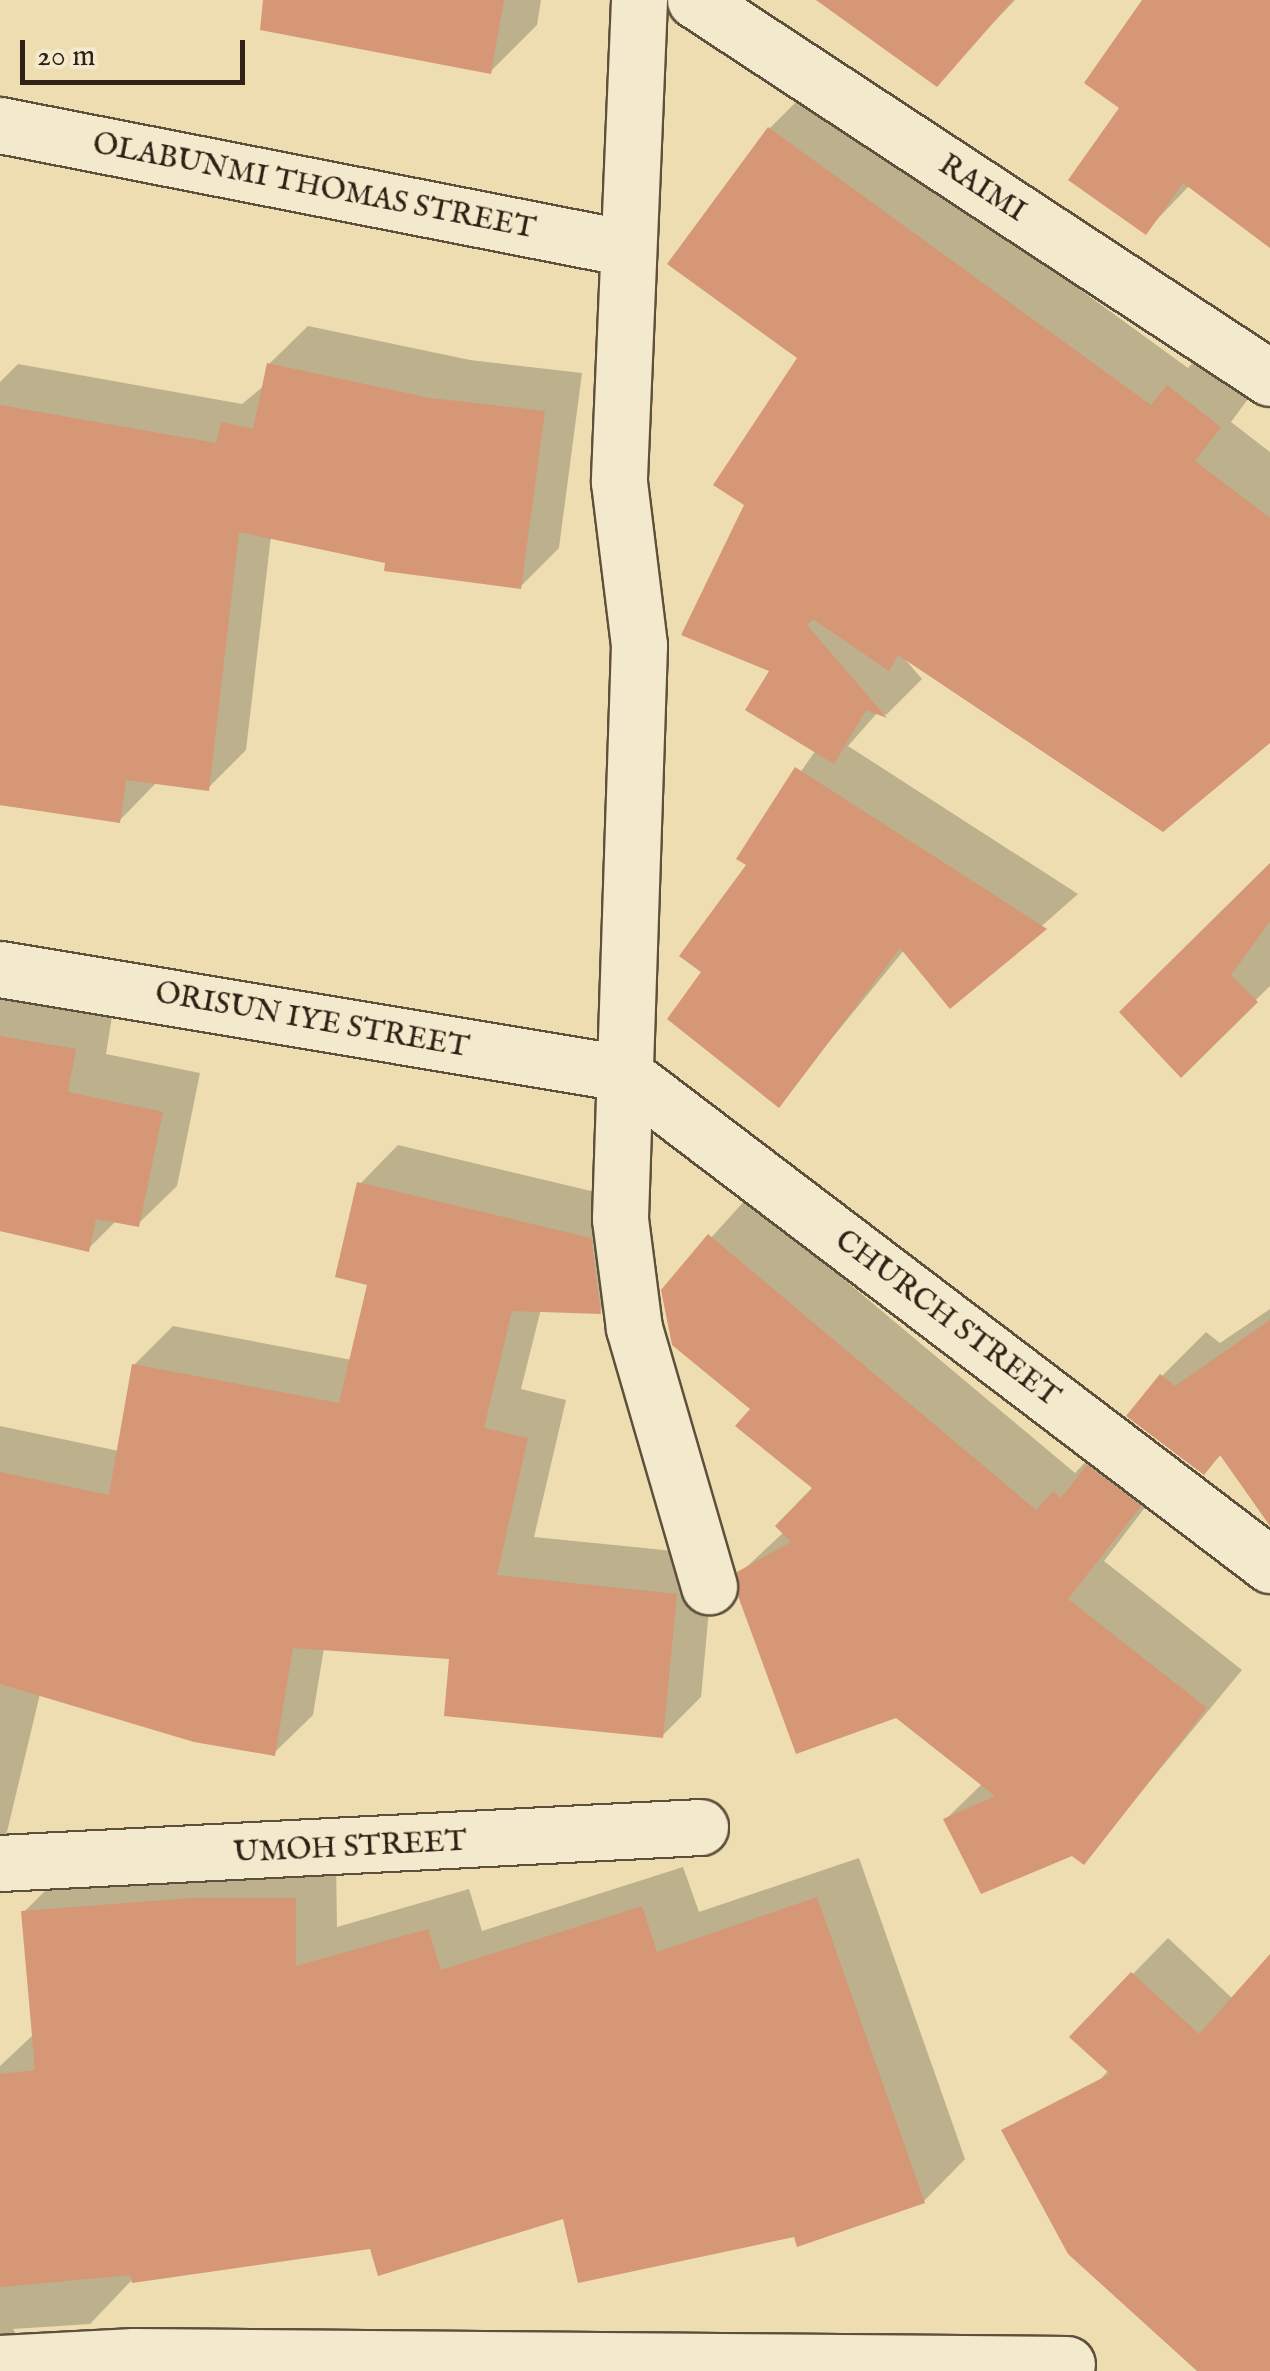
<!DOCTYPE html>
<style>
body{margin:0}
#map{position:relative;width:1270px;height:2371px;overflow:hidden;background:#edddb0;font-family:"IM FELL English",serif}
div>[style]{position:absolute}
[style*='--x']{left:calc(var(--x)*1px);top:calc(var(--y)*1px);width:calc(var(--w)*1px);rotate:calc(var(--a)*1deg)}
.shadow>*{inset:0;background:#0003}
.building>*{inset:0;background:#d59775}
.roads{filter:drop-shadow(2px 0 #5e503c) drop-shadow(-2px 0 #5e503c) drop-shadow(0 2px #5e503c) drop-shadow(0 -2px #5e503c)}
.minor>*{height:55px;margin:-27.5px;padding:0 27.5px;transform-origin:27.5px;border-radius:27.5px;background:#f3e9cc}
span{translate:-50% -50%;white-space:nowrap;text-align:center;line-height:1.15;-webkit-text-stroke:9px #f3e9cc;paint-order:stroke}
.street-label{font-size:30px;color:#2f2115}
.scale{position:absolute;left:20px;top:40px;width:225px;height:45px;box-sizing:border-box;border:5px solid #2f2115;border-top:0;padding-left:12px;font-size:30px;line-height:35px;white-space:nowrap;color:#2f2115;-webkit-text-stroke:8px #f3e9cc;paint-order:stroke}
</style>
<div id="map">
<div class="shadow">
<div style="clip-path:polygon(375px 0,541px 0,537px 25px,491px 71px)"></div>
<div style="clip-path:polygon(972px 0,1015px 0,951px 67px)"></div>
<div style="clip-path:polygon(1145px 0,1270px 0,1270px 245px,1190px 185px,1145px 232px,1122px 107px)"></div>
<div style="clip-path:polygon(807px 91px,1188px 368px,1206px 349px,1256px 388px,1231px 422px,1270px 452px,1270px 740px,904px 658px,922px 679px,886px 715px,878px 712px,848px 746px,1078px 894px,951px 1006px,905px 949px,778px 1104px,704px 972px,750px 865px,740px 858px,816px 750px,772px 669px,747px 505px,801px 358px,770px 128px)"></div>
<div style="clip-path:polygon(308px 326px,470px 360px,582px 373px,559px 548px,521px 586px,271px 536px,246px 750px,208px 788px,158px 781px,119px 821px,0 805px,0 382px,18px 364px,242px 404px,265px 385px,269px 364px)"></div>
<div style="clip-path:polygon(1270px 866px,1270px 986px,1181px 1074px)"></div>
<div style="clip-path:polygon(0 980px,113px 1010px,106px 1054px,200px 1073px,177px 1186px,138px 1224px,117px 1220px,88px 1249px,0 1231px)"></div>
<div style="clip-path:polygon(398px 1145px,629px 1200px,638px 1272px,600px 1311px,541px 1309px,521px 1389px,566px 1400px,534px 1537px,714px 1555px,701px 1697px,662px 1736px,452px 1656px,324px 1648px,313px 1715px,274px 1753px,40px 1694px,0 1861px,0 1426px,119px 1451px,134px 1365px,173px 1326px,352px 1360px,370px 1283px,360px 1184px)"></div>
<div style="clip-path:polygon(747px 1198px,1075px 1473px,1092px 1455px,1176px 1467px,1104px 1561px,1242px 1670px,1083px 1862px,1072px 1853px,946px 1819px,983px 1783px,740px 1573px,784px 1532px,816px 1487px,753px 1409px,674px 1344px,663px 1291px)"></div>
<div style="clip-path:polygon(1270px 1309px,1270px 1508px,1222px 1454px,1203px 1472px,1162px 1376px,1206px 1332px,1220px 1343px)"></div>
<div style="clip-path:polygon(336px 1857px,337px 1927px,469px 1889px,482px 1931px,683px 1867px,699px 1912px,859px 1858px,965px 2159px,924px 2201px,795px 2234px,565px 2216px,131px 2281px,90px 2324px,13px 2329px,26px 2350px,0 2371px,0 2066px,34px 2034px,24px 1912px,65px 1871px)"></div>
<div style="clip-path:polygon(1168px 1938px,1233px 1999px,1270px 1958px,1268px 2371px,1201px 2371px,1096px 2084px,1109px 2070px,1092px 2016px)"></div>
</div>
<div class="building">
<div style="clip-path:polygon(263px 0,504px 0,491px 74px,260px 30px)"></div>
<div style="clip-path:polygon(816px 0,1013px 0,937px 87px)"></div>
<div style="clip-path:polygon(1142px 0,1270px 0,1270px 248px,1183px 183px,1146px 235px,1068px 180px,1119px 108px,1084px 83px)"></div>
<div style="clip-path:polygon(768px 127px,1151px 405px,1167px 385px,1221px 427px,1195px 461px,1270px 518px,1270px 743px,1163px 832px,898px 655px,889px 671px,813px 619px,807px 625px,887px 718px,866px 710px,834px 764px,745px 710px,769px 671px,681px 635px,744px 505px,713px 485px,797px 358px,667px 264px)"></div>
<div style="clip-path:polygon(267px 363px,430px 398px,545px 411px,521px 589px,384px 571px,385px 563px,239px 532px,209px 791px,126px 780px,120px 823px,0 805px,0 405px,216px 443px,221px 422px,253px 429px)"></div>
<div style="clip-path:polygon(795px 767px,1047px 929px,950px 1009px,900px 948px,779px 1108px,667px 1019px,701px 972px,679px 956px,746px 865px,736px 859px)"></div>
<div style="clip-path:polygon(1270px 863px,1270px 921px,1231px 975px,1258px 1002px,1181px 1078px,1119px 1012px)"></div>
<div style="clip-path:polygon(0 1036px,76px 1049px,68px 1092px,163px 1112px,139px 1227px,96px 1219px,89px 1252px,0 1231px)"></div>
<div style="clip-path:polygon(357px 1182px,591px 1238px,601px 1314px,512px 1311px,484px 1428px,528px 1438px,497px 1575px,677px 1594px,663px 1738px,444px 1716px,449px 1659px,293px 1648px,275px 1756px,194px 1742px,0 1684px,0 1472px,109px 1495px,132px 1364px,339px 1403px,367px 1285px,335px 1277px)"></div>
<div style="clip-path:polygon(708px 1234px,1036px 1510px,1053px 1491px,1061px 1498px,1087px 1465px,1141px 1506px,1068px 1599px,1207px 1708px,1084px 1865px,1072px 1856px,981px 1894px,943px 1819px,995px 1796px,896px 1718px,796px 1754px,738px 1596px,737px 1572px,791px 1542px,775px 1526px,812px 1488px,735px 1426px,750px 1409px,672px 1345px,661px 1290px)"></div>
<div style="clip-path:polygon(1270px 1320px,1270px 1526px,1220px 1455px,1204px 1475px,1126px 1416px,1160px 1374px,1175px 1386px)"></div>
<div style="clip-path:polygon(817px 1897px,925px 2203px,797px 2247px,794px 2237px,578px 2283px,563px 2219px,378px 2276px,370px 2249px,132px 2283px,131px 2275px,0 2287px,0 2074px,35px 2070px,21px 1911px,192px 1898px,296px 1898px,296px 1966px,428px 1929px,441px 1970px,642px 1906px,657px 1952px)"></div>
<div style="clip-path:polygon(1270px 1954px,1270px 2371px,1197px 2371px,1068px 2254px,1001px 2130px,1110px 2074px,1069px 2037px,1131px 1972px,1199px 2034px)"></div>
</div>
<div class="roads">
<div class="minor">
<div style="--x:639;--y:0;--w:482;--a:92.4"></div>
<div style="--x:619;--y:482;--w:164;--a:83"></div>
<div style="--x:639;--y:645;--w:574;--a:91.9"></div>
<div style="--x:620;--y:1219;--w:110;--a:82.7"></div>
<div style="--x:634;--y:1328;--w:269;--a:73.8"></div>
<div style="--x:695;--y:0;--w:688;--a:33.32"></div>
<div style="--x:0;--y:125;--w:639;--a:11.1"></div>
<div style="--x:0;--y:969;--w:632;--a:9.48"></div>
<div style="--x:623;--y:1073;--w:813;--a:37.25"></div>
<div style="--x:0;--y:1863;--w:701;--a:-2.94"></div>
<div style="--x:0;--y:2363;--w:134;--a:-3"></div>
<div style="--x:134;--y:2356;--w:933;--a:0.49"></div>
</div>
</div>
<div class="street-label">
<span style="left:314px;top:187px;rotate:11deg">OLABUNMI THOMAS STREET</span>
<span style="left:982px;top:189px;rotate:33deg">RAIMI</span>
<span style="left:312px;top:1021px;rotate:10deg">ORISUN IYE STREET</span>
<span style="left:947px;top:1319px;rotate:37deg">CHURCH STREET</span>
<span style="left:350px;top:1848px;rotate:-3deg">UMOH STREET</span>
</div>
<div class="scale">20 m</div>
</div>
